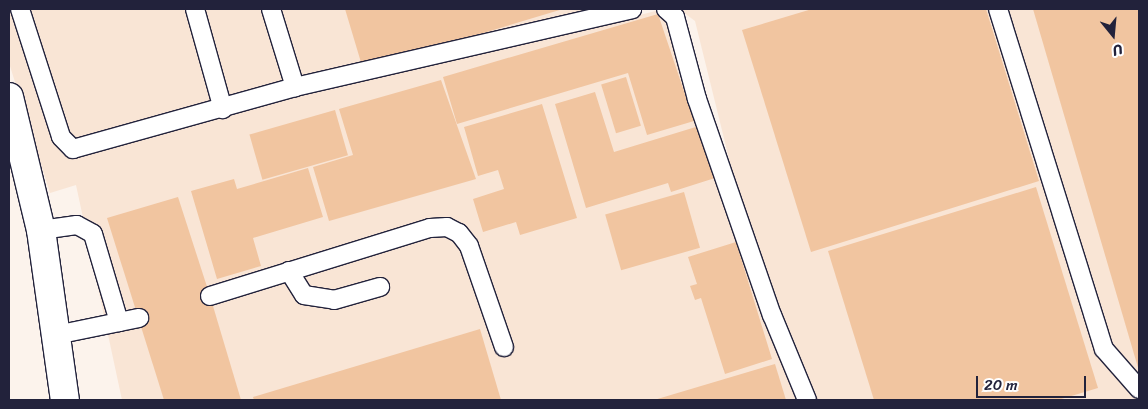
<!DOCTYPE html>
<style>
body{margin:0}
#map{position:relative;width:1148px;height:409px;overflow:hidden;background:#fcf3ec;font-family:Sriracha,sans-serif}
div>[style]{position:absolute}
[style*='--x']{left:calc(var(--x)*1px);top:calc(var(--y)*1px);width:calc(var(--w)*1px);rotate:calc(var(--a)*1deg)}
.built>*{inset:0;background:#f9e5d5}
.building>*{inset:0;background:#f1c5a0;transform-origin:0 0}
.roads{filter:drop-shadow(1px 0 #22223b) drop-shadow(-1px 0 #22223b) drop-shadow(0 1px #22223b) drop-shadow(0 -1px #22223b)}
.service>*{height:18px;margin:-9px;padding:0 9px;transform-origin:9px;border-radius:9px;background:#fff}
.minor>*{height:28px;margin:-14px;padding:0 14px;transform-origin:14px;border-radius:14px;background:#fff}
span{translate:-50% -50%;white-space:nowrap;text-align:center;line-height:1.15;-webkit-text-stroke:4px #fff;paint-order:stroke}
.frame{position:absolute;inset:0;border:10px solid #22223b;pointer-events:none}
.north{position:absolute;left:1088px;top:10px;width:50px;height:50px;-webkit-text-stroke:4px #fff;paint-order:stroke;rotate:163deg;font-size:14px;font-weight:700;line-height:20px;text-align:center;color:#22223b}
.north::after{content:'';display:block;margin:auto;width:18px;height:22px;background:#22223b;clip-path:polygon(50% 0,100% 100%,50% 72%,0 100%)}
.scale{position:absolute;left:976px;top:376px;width:110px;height:22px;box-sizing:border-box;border:2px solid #22223b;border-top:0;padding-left:6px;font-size:15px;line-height:18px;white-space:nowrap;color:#22223b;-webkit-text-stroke:4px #fff;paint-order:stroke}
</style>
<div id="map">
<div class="built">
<div style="clip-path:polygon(9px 9px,631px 9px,575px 32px,663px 9px,761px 288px,695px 21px,679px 9px,1139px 9px,1139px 400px,122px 400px,76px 185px,50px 193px,9px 63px)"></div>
</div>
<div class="building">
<div style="clip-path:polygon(345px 9px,563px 9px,363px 69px)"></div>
<div style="clip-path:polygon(812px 9px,986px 9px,1039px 181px,811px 252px,742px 30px)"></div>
<div style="clip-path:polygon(1033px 9px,1139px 9px,1139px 371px)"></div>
<div style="clip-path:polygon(658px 14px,694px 121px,647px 135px,628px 73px,457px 124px,443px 77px)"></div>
<div style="left:626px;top:77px;width:51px;height:26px;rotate:73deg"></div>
<div style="clip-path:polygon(441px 80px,476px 179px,329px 221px,313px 167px,353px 155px,339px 109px)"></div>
<div style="clip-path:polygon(595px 92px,614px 152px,699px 126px,715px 178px,671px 192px,668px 183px,586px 208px,555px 104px)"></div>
<div style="clip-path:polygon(542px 104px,577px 218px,520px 235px,516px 222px,483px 232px,473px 199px,504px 189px,498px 170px,478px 176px,464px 127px)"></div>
<div style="left:335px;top:110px;width:47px;height:89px;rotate:74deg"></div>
<div style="clip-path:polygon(308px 168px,323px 217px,253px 238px,261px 266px,217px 279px,191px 191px,234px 179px,237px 189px)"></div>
<div style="clip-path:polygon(1036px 187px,1098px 388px,1058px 400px,874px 400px,828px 251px)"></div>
<div style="left:684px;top:192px;width:58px;height:82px;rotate:74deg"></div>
<div style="clip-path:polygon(178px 197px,210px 296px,241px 400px,164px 400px,107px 218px)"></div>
<div style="clip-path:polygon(736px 242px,772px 359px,725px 374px,701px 298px,695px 300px,690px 286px,697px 284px,688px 257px)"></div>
<div style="clip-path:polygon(480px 329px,501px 400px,254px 400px,253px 397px)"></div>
<div style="clip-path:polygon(775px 364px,786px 400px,654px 400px)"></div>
</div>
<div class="roads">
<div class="service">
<div style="--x:20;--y:9;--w:134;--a:72.2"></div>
<div style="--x:61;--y:137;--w:17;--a:45"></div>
<div style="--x:73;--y:149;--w:230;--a:-15.6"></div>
<div style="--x:295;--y:87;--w:346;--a:-13"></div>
<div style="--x:195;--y:9;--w:104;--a:74.4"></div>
<div style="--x:271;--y:9;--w:82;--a:72.9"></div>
<div style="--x:666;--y:9;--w:12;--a:42"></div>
<div style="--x:675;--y:17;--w:85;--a:75"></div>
<div style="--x:697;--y:99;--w:229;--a:70.9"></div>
<div style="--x:772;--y:315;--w:92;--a:67.6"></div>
<div style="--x:998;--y:9;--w:356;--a:72.7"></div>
<div style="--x:1104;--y:349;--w:53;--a:48.8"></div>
<div style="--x:41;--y:230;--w:36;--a:-8"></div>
<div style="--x:77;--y:225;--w:18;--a:29"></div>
<div style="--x:93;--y:234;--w:92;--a:73.5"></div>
<div style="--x:289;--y:271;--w:28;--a:58"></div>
<div style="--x:304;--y:295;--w:30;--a:9"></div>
<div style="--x:334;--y:300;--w:48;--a:-15.8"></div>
<div style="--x:210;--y:296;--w:230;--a:-17.2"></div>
<div style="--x:430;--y:228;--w:17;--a:-3"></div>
<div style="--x:447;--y:227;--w:13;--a:27"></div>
<div style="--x:459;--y:233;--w:16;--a:52"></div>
<div style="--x:469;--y:246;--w:107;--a:70.9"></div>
<div style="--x:56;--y:335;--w:85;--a:-11.6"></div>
</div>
<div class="minor">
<div style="--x:9;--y:97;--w:137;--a:76.5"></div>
<div style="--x:41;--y:230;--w:172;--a:82"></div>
</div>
</div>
<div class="frame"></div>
<div class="north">U</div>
<div class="scale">20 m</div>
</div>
